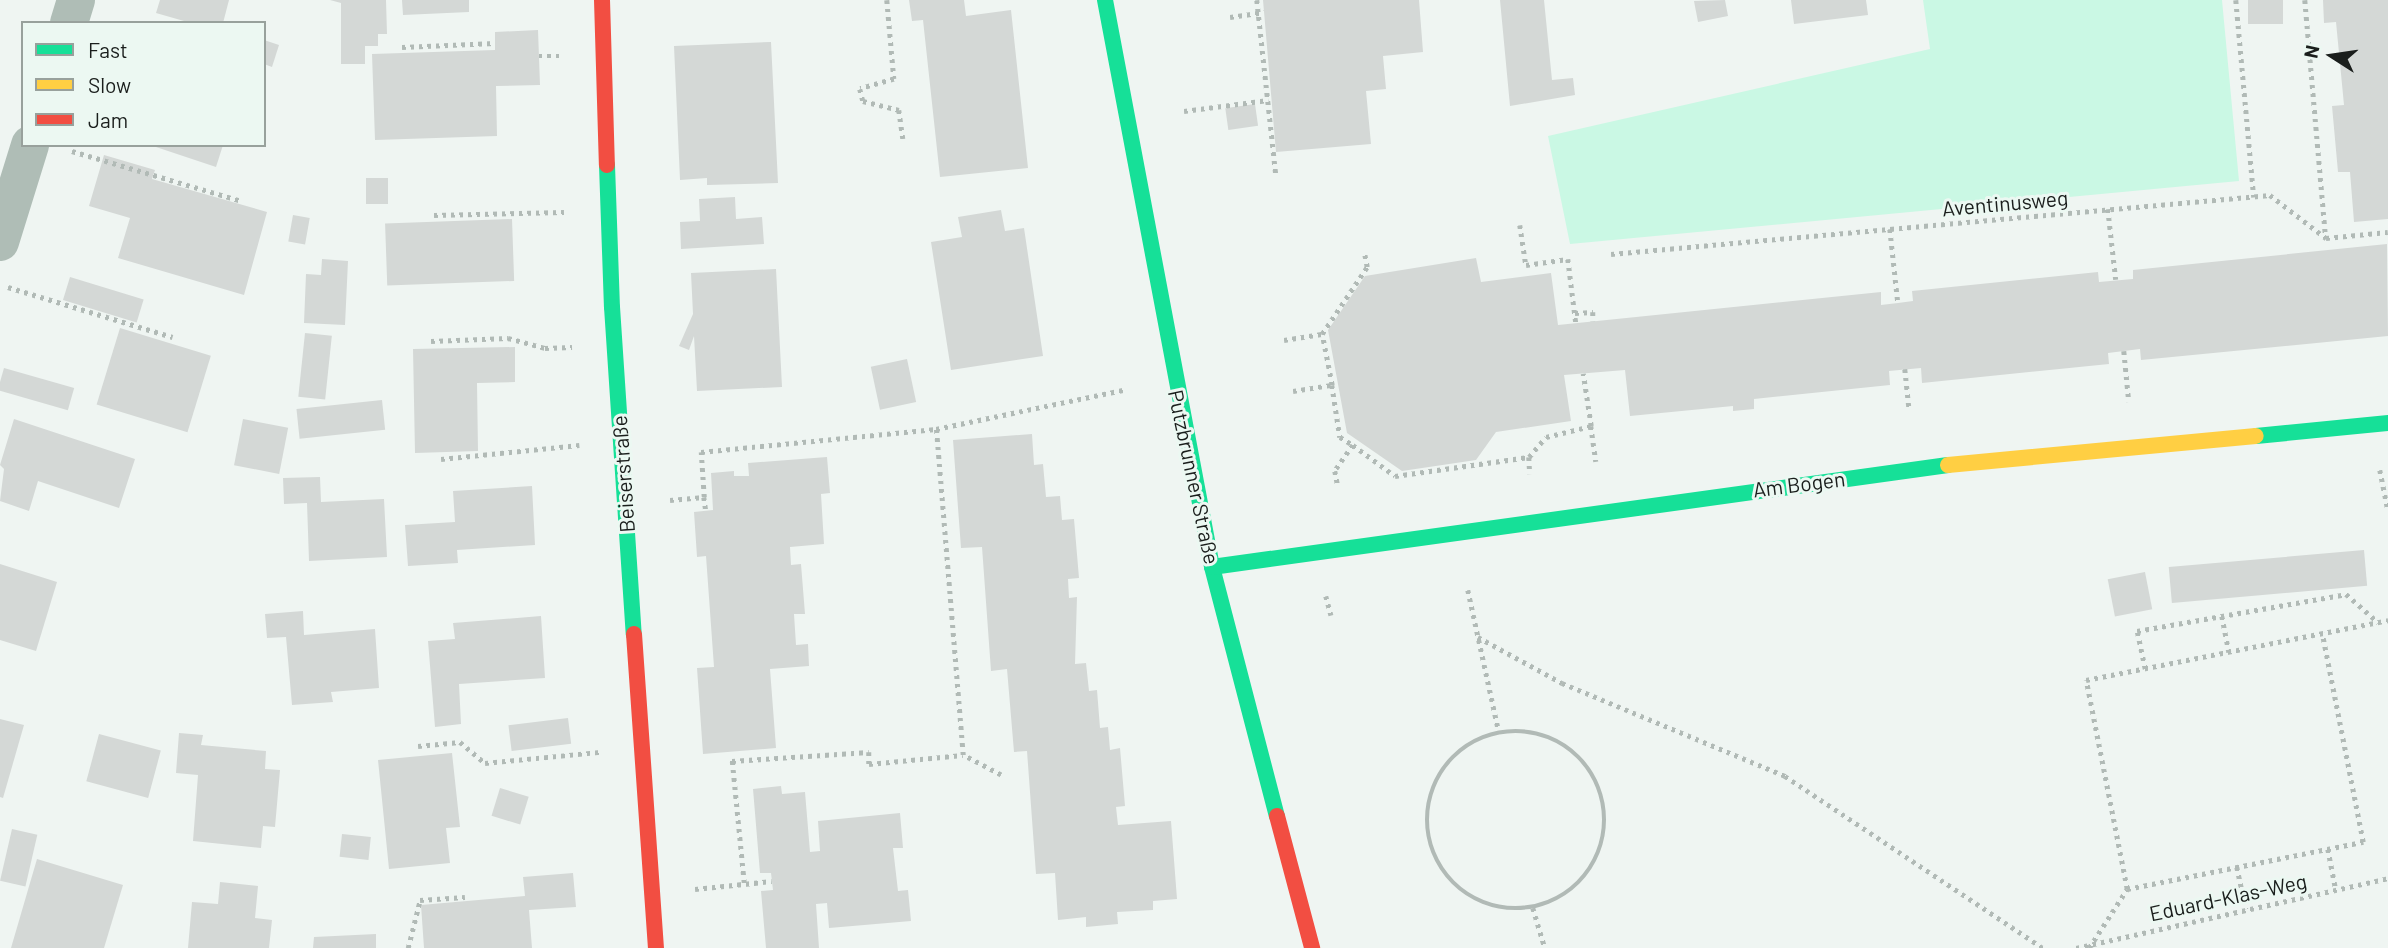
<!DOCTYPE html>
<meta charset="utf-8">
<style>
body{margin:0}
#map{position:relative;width:2388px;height:948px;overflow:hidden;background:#eff5f2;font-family:Barlow,sans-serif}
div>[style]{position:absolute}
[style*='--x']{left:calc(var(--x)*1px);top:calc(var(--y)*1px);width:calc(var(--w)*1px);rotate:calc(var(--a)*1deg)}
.green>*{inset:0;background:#caf8e4}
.building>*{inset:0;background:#d4d8d6;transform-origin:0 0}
.path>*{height:4.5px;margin-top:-2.25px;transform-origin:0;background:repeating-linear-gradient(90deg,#b1bab6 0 3.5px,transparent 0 8.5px)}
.path>.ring{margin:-2.25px;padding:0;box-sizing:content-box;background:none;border:4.5px solid #b1bab6;border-radius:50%}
.street>*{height:38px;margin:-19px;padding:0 19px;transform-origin:19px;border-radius:19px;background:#afbdb6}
.fast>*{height:16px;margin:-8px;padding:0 8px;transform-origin:8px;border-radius:8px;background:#16e098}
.slow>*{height:16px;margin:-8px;padding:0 8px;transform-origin:8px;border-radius:8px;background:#ffcf43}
.jam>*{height:16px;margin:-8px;padding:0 8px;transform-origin:8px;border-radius:8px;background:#f24e42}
span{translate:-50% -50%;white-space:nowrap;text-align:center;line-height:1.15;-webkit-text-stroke:6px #ecf8f2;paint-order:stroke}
.street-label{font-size:21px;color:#1a1e1c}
.legend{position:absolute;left:21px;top:21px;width:245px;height:126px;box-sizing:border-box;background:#ecf8f2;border:2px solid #98a19c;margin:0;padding:9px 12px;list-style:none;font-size:21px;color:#1a1e1c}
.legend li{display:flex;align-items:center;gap:14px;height:35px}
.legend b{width:35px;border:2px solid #98a19c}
.north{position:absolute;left:2297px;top:21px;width:70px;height:70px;-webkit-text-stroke:5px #ecf8f2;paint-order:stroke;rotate:282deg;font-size:19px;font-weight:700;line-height:28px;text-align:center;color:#1a1e1c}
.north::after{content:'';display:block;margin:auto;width:24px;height:32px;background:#1a1e1c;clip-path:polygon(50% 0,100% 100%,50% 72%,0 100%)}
</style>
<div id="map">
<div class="green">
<div style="clip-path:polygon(1923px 0,2222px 0,2239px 181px,1570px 244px,1548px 136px,1930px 49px)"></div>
</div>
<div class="building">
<div style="clip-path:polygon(160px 0,229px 0,223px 23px,191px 23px,156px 13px)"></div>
<div style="clip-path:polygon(330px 0,386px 0,387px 34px,378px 34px,378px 46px,365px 46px,365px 64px,341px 64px,341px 3px)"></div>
<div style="clip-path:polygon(402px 0,469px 0,469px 12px,403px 15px)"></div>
<div style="clip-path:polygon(909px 0,964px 0,966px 16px,1011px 10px,1028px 168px,940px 177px,923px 20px,912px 21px)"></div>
<div style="clip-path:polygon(1263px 0,1419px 0,1423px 52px,1383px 56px,1386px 89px,1366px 91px,1371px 144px,1276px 152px)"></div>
<div style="clip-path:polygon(1500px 0,1544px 0,1552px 80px,1573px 78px,1575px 95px,1510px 106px)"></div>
<div style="clip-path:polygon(1725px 0,1728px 16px,1698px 22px,1694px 1px)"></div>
<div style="clip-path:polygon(1791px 0,1866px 0,1868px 15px,1794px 24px)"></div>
<div style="left:2248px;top:0;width:35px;height:24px"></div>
<div style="clip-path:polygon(2323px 0,2388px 0,2388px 219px,2354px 222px,2350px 172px,2338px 172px,2332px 106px,2344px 105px,2336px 22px,2324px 23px)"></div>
<div style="clip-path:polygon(538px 30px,540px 85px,496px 86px,497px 136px,375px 140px,372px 54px,495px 50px,495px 32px)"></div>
<div style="clip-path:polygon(264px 40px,279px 45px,272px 67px,264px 64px)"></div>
<div style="clip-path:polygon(771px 42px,778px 183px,707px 185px,707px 178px,680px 180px,674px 46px)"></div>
<div style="left:1255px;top:104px;width:22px;height:30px;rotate:82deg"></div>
<div style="clip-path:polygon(150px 145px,223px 145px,216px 167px)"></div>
<div style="clip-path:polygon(104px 155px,155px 170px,152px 179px,267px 212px,244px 295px,118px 258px,130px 218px,89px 206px)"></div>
<div style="left:388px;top:178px;width:26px;height:22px;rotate:90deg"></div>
<div style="clip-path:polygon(735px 197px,736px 219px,762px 217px,764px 244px,681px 249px,680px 222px,700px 221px,699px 199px)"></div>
<div style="clip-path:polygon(1001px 210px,1005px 231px,1024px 228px,1043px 356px,951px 370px,931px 242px,962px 237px,958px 217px)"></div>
<div style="left:293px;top:215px;width:17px;height:27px;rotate:10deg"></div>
<div style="left:512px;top:219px;width:62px;height:127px;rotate:88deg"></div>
<div style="clip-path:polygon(2387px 244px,2388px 336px,2141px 360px,2140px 349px,2108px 353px,2109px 364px,1922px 383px,1921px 368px,1889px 371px,1890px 385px,1754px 399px,1754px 409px,1733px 411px,1733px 406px,1630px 416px,1625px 370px,1564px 375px,1571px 421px,1496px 432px,1476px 460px,1402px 471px,1347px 433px,1328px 330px,1365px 276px,1476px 258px,1481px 282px,1551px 273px,1558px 325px,1881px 292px,1881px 305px,1898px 303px,1913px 301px,1912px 291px,2098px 272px,2099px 282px,2133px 279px,2133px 270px)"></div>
<div style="clip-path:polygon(322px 259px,348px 261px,345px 325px,304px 323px,306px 274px,321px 275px)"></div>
<div style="clip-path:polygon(776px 269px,782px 387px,697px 391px,694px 336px,689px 350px,679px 346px,693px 314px,691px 273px)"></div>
<div style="left:70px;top:277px;width:77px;height:24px;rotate:17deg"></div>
<div style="left:120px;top:328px;width:95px;height:80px;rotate:17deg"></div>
<div style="left:305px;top:333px;width:27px;height:64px;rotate:6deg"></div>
<div style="clip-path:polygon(515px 347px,515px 382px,477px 383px,478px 451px,415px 453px,413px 349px)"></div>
<div style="left:907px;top:359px;width:44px;height:37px;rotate:78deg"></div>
<div style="left:4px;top:368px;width:73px;height:23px;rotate:16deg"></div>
<div style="left:382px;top:400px;width:30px;height:86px;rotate:84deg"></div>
<div style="clip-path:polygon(14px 419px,135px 459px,119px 508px,38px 481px,29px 511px,0 501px,4px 469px,0 465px)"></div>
<div style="left:243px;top:419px;width:46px;height:47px;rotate:11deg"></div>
<div style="clip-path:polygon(1032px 434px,1034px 465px,1043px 464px,1046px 497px,1060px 496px,1062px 520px,1074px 519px,1079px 578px,1068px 579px,1069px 598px,1077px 597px,1075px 664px,1086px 663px,1089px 691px,1097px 690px,1100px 728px,1108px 727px,1110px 750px,1120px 748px,1125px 806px,1116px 807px,1118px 825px,1171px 821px,1177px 899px,1153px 901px,1153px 910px,1117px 912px,1118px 924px,1086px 927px,1086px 917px,1058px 920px,1055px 873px,1036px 874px,1027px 751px,1014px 752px,1007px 669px,991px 671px,982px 547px,961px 548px,953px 440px)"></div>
<div style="clip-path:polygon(827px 457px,830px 493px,821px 494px,824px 544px,790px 547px,791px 565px,801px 564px,805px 614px,794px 614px,796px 645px,808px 644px,809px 666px,770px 669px,776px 748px,703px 754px,697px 668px,714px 667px,706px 556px,697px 557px,694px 512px,713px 510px,711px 473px,734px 471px,734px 476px,749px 476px,748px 463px)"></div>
<div style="clip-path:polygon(320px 477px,321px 502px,384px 499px,387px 557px,309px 561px,307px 503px,284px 504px,283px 478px)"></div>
<div style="clip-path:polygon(532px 486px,535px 545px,457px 550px,458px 563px,408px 566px,405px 525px,455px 522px,453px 491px)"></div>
<div style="left:2364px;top:550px;width:36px;height:196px;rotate:85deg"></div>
<div style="clip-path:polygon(0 564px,57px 582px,36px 651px,0 640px)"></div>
<div style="left:2145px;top:572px;width:38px;height:38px;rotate:79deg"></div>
<div style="clip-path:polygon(303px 611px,304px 635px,375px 629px,379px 688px,331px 692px,333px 702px,292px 705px,286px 637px,267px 638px,265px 614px)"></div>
<div style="clip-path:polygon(541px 616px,545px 678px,459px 684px,461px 724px,435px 727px,428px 641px,455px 639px,453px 623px)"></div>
<div style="left:568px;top:718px;width:26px;height:60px;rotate:83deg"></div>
<div style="clip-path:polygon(0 719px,24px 725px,3px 798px,0 797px)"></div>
<div style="clip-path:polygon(179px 733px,203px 735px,201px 745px,266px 751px,265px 769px,280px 770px,275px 827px,263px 826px,261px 848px,193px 841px,198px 775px,176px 773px)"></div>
<div style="left:99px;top:734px;width:64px;height:49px;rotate:15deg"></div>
<div style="clip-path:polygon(452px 753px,460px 827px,446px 828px,450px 863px,389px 869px,378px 760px)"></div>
<div style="clip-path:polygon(781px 786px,782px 794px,805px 792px,810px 852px,820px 851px,818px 821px,900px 813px,903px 848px,893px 848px,898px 891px,908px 890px,911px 921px,829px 928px,827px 903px,816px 904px,819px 948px,766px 948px,761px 891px,773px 890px,771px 873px,760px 873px,753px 789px)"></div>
<div style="left:500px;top:788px;width:30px;height:29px;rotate:17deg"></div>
<div style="left:12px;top:829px;width:26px;height:53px;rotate:13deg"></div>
<div style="left:342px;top:834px;width:29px;height:23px;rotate:6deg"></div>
<div style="clip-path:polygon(37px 859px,123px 885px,104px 948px,11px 948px)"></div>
<div style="clip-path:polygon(573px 873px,576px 907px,529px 910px,532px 948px,424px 948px,421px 905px,525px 896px,523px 877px)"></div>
<div style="clip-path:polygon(220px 882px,258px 886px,255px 918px,272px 920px,269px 948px,188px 948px,192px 902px,218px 904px)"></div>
<div style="clip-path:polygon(376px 934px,376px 948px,313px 948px,314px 937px)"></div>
</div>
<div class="path">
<div style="--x:887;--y:0;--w:79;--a:84.9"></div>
<div style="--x:894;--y:79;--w:35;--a:164"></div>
<div style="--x:860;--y:89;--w:12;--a:76"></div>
<div style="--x:863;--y:101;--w:37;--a:14"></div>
<div style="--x:899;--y:110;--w:29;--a:82"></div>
<div style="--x:1257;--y:0;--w:177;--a:83.8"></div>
<div style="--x:2236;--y:0;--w:198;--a:84.8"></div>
<div style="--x:2305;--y:0;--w:239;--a:85"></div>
<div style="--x:1230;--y:17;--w:34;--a:-8"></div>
<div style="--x:402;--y:47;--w:93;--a:-2.5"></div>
<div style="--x:539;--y:56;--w:20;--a:0"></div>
<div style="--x:1184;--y:111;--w:85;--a:-7.5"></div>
<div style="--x:72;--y:151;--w:174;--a:16.4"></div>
<div style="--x:2108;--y:209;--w:71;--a:83.6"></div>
<div style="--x:434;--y:215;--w:130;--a:-1.3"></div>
<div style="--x:1520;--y:225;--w:40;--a:81.5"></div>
<div style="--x:1526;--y:265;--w:42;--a:-8.1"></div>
<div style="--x:1568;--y:259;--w:64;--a:82.9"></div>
<div style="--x:1890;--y:229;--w:74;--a:83.8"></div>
<div style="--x:1611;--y:254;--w:662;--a:-5.12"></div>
<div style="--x:2270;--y:195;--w:71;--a:37.5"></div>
<div style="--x:2326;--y:238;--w:62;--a:-5.5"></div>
<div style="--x:8;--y:287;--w:172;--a:16.9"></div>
<div style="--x:1575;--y:313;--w:18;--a:-3"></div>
<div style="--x:1593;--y:312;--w:9;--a:90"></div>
<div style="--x:1284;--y:340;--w:38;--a:-9"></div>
<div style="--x:431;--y:341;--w:77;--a:-2.2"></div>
<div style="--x:508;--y:338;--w:38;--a:15"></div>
<div style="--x:545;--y:348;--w:27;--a:-2"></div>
<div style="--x:2124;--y:351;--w:51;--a:84.4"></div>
<div style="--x:1905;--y:369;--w:39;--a:84"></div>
<div style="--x:1332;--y:385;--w:52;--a:-101.1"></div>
<div style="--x:1322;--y:334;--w:81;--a:-56.1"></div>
<div style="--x:1367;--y:267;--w:15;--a:-101"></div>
<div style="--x:1293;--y:391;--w:39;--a:-9"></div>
<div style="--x:1332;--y:385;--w:53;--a:81.3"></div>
<div style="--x:1340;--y:437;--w:15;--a:32"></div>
<div style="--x:1353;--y:445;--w:32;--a:125"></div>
<div style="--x:1335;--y:471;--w:16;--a:79"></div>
<div style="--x:1591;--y:426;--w:36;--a:82"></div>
<div style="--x:1353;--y:445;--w:52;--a:36.4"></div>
<div style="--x:1395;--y:476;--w:135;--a:-8.1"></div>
<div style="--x:1529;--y:457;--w:26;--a:-50"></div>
<div style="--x:1546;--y:437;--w:46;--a:-13.7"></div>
<div style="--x:1591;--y:426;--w:53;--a:-98.7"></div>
<div style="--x:1529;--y:457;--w:17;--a:87"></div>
<div style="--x:441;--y:459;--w:139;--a:-5.8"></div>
<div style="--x:2380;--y:470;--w:41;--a:78.7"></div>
<div style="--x:704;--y:497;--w:45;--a:-93.8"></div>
<div style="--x:701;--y:452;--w:236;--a:-5.6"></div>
<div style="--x:670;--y:500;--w:34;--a:-5"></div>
<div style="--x:704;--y:497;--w:14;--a:82"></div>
<div style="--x:1468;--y:590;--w:145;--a:77.7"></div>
<div style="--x:1326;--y:596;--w:20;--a:75"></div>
<div style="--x:2222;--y:616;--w:37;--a:79"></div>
<div style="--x:1478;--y:637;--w:96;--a:28.7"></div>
<div style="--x:1562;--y:683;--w:242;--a:22.6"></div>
<div style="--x:1785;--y:776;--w:310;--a:33.7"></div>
<div style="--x:2145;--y:669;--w:39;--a:-102"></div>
<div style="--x:2137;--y:631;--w:212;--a:-10"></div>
<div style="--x:2346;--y:594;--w:43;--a:41.2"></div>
<div class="ring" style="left:1427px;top:731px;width:173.5px;height:173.5px"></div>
<div style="--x:418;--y:746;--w:42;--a:-5.4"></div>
<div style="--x:460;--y:742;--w:33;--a:40"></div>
<div style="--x:485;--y:763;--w:116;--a:-5.5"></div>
<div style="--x:1001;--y:775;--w:43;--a:-152.2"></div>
<div style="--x:963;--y:755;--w:327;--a:-94.7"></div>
<div style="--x:936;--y:429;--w:191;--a:-11.8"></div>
<div style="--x:2328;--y:849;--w:42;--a:79"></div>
<div style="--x:2237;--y:867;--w:43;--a:77.9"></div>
<div style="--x:744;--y:883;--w:123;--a:-95.6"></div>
<div style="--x:732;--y:761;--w:137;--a:-3.8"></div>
<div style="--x:869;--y:752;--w:12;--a:90"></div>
<div style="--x:869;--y:764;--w:94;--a:-5.5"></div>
<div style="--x:695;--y:889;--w:77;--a:-5.9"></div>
<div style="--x:2127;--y:889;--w:213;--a:-101.1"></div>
<div style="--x:2086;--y:680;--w:308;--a:-11.2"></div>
<div style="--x:1533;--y:908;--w:42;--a:73.3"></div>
<div style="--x:408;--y:948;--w:49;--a:-76"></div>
<div style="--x:420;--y:900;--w:45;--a:-3.8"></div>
<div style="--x:2076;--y:948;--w:320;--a:-12.6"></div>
<div style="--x:2089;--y:948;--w:70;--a:-57.2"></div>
<div style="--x:2127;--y:889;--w:241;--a:-11.3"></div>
<div style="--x:2363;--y:842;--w:213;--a:-101.1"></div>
</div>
<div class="street">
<div style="--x:69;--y:23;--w:24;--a:-73"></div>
<div style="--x:0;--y:242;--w:102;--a:-72.8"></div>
</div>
<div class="fast">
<div style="--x:1105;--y:0;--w:577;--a:79.31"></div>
<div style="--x:1212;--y:567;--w:257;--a:75.4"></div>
<div style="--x:607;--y:165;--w:142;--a:88"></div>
<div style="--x:612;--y:307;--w:328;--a:86.2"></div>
<div style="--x:2256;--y:436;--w:133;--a:-5.6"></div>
<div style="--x:1212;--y:567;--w:743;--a:-7.89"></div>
</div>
<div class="slow">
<div style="--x:1948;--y:465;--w:309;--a:-5.4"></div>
</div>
<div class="jam">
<div style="--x:602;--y:0;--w:165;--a:88.3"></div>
<div style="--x:634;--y:634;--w:315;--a:86"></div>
<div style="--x:1277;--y:816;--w:137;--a:75.1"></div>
</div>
<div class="street-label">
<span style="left:2005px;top:203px;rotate:-5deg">Aventinusweg</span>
<span style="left:623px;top:474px;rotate:-94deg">Beiserstraße</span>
<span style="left:1194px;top:477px;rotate:78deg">Putzbrunner Straße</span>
<span style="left:1799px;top:484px;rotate:-7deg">Am Bogen</span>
<span style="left:2228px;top:897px;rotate:-12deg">Eduard-Klas-Weg</span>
</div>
<ul class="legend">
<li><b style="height:9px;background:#16e098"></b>Fast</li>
<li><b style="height:9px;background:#ffcf43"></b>Slow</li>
<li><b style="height:9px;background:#f24e42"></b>Jam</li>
</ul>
<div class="north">N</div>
</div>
